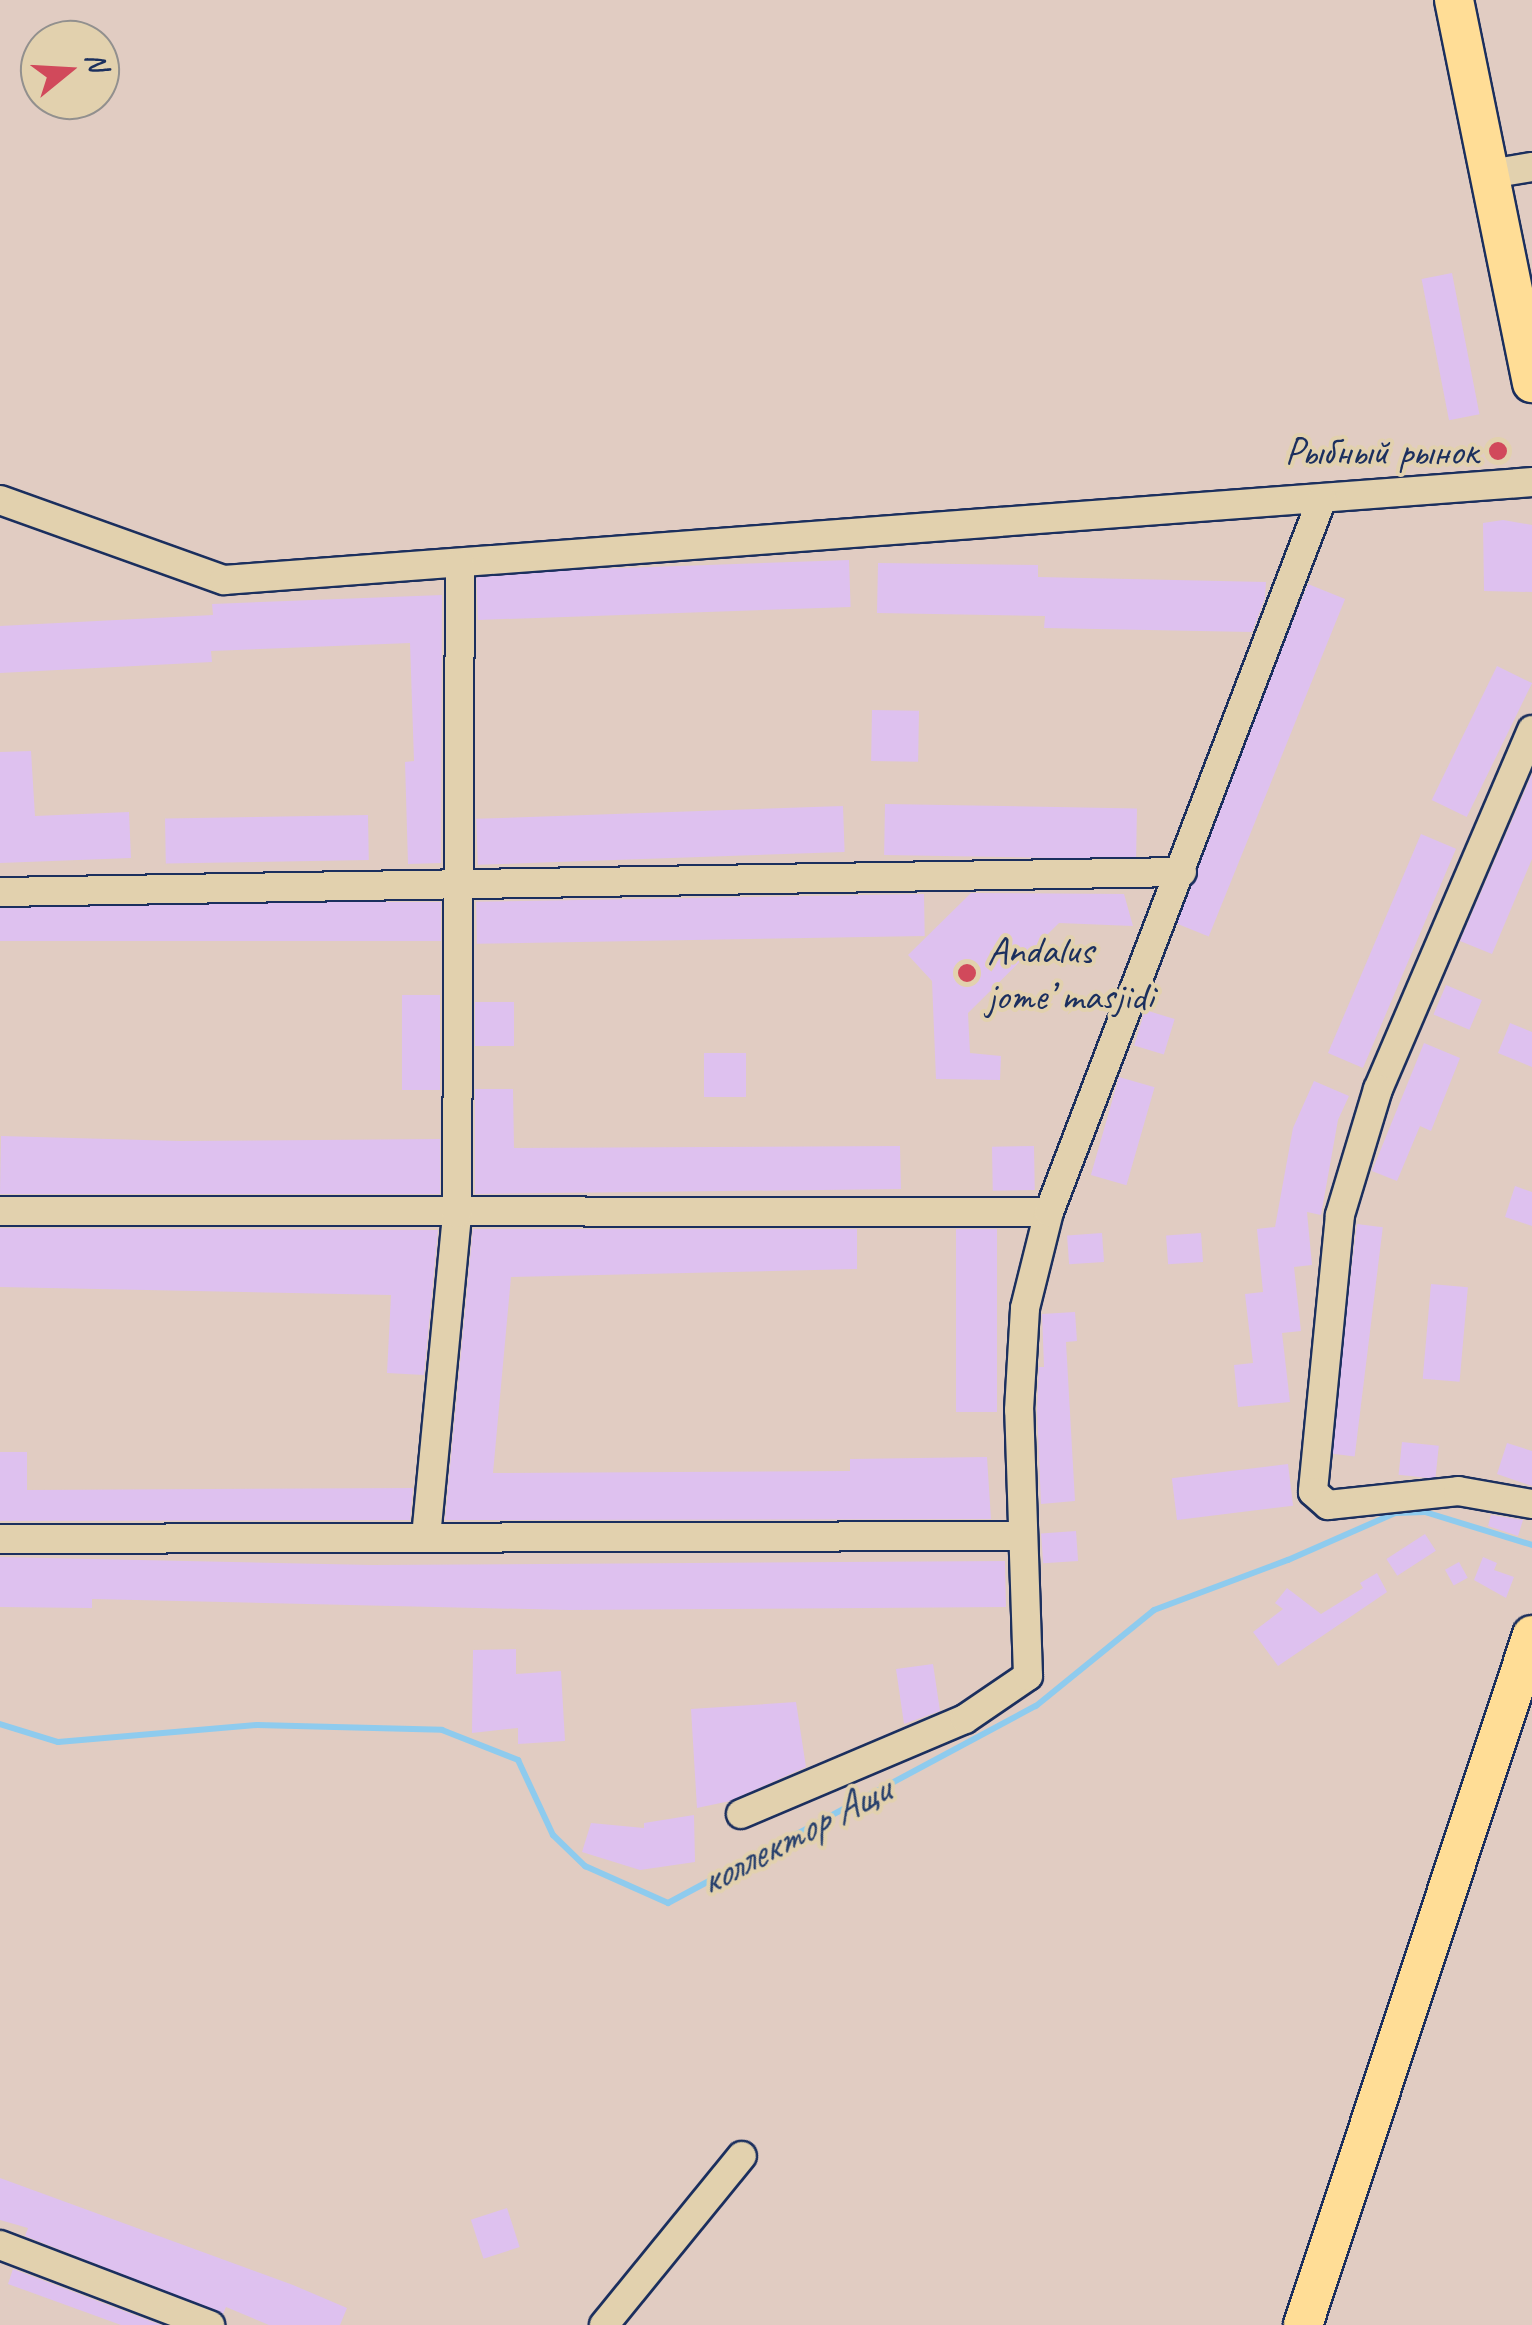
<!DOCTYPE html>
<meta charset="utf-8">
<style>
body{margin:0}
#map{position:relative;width:1532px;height:2325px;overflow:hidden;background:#e1ccc2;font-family:Caveat,sans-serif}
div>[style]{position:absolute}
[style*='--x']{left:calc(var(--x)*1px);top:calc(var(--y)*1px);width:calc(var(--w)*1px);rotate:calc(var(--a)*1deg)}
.stream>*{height:6px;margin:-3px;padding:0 3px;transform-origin:3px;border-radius:3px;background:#8ecbee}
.building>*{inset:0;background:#dec1ef;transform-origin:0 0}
.roads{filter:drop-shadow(2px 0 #1b2f5e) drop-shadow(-2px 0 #1b2f5e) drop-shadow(0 2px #1b2f5e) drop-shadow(0 -2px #1b2f5e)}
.minor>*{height:28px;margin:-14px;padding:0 14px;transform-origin:14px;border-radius:14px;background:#e2d1ae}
.major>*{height:38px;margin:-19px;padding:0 19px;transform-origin:19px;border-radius:19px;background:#ffdd96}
.dots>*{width:28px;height:28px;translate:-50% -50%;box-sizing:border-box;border:5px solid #e2d1ae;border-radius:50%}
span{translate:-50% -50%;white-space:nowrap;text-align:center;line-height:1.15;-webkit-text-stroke:8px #e2d1ae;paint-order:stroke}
.poi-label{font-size:40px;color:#1b2f5e}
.right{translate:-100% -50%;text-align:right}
.left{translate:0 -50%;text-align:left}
.water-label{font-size:42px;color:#263f6c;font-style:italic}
.north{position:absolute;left:20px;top:20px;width:100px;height:100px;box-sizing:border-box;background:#e2d1ae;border:2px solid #92908e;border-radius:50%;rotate:72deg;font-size:28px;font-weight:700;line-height:40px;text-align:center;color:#1b2f5e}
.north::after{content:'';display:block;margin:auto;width:35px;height:45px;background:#d1495b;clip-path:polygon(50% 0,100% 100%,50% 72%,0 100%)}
</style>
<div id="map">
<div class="stream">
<div style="--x:0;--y:1724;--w:61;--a:17.2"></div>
<div style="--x:58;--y:1742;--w:200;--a:-4.9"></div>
<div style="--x:257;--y:1725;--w:185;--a:1.5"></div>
<div style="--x:442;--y:1730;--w:82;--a:21.5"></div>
<div style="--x:518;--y:1760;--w:83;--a:65"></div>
<div style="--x:553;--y:1835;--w:45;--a:44.1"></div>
<div style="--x:585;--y:1866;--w:91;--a:24"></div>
<div style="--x:668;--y:1903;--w:417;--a:-28.2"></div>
<div style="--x:1036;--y:1706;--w:152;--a:-39.1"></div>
<div style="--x:1154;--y:1610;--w:143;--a:-20.5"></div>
<div style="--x:1288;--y:1560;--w:117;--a:-23.7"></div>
<div style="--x:1395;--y:1513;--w:30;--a:-2"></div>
<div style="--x:1425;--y:1512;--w:112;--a:17.1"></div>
</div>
<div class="building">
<div style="left:1452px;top:273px;width:144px;height:31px;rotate:79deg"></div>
<div style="clip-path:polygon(1503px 520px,1532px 525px,1532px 592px,1484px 591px,1483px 523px)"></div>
<div style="left:849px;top:560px;width:47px;height:373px;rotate:88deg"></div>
<div style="clip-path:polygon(878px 563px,1038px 565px,1038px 577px,1266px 582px,1265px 598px,1252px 632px,1044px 628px,1045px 616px,877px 613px)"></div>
<div style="left:1308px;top:584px;width:40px;height:364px;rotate:22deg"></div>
<div style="clip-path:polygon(442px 595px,441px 863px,408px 864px,405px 762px,414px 761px,410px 643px,211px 651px,212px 662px,0 673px,0 626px,213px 615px,212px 604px)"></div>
<div style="left:1497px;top:666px;width:39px;height:149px;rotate:26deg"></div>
<div style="left:872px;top:710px;width:47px;height:51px;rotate:1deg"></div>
<div style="clip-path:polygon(31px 751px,35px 816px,129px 812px,131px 858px,0 863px,0 752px)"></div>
<div style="clip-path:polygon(1532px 774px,1532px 859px,1492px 954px,1460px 941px)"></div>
<div style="left:885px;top:804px;width:252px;height:51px;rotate:1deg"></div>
<div style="left:843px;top:806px;width:46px;height:367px;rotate:88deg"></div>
<div style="left:368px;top:815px;width:45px;height:203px;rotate:89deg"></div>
<div style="left:1421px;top:834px;width:38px;height:238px;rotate:23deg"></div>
<div style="clip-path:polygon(971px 893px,1124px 894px,1133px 926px,1059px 923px,968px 1013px,970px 1053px,1001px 1056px,1000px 1080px,936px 1079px,932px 981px,908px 955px)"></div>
<div style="left:924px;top:894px;width:42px;height:448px;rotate:89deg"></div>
<div style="left:441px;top:902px;width:39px;height:441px;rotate:90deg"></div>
<div style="left:1446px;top:985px;width:39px;height:32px;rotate:23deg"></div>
<div style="left:440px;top:995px;width:95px;height:38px;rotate:90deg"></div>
<div style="left:475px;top:1002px;width:39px;height:44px"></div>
<div style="left:1145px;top:1010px;width:31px;height:37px;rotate:17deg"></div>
<div style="clip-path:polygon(1510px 1023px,1532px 1032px,1532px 1067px,1498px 1053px)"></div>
<div style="clip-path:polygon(1424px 1043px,1460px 1058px,1431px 1131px,1420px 1126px,1397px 1181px,1372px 1171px)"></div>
<div style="left:704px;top:1053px;width:42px;height:44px"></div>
<div style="left:1119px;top:1077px;width:37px;height:102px;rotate:16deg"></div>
<div style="clip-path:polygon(1314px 1081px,1349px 1096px,1338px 1120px,1321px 1215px,1307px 1212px,1312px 1265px,1294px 1267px,1301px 1331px,1282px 1333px,1290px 1402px,1238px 1407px,1234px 1365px,1253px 1363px,1245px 1294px,1263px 1292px,1257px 1229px,1275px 1227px,1293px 1128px)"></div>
<div style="clip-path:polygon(475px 1089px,513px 1089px,514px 1148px,900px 1146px,901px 1189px,475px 1194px)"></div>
<div style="clip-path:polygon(1px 1136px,180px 1141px,440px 1139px,440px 1194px,0 1194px)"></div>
<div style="left:1034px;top:1146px;width:44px;height:42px;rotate:89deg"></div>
<div style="clip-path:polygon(1515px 1186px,1532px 1192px,1532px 1226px,1505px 1217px)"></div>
<div style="left:1357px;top:1224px;width:26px;height:231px;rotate:7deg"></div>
<div style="clip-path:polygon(0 1228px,438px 1230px,424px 1375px,387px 1373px,391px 1295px,0 1287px)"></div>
<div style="clip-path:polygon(473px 1229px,857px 1229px,857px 1269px,511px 1277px,493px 1473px,850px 1471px,850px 1459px,987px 1457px,991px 1519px,445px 1520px)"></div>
<div style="left:956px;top:1229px;width:41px;height:183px"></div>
<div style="left:1102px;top:1233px;width:29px;height:35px;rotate:86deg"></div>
<div style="left:1201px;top:1233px;width:29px;height:35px;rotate:86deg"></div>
<div style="left:1431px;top:1284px;width:37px;height:95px;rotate:5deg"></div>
<div style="clip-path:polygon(1075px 1312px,1077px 1341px,1066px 1342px,1075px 1501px,1041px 1504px,1037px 1410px,1039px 1367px,1044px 1367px,1042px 1314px)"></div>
<div style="left:1402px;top:1442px;width:37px;height:33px;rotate:6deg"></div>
<div style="clip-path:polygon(1507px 1443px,1532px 1451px,1532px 1486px,1497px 1474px)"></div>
<div style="clip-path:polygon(0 1452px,27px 1452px,27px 1490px,413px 1488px,410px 1520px,0 1521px)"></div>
<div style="left:1288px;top:1464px;width:42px;height:117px;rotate:83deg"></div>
<div style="clip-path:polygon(1491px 1515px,1523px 1520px,1518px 1536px,1488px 1526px)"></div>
<div style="left:1076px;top:1531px;width:30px;height:35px;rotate:86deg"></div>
<div style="left:1425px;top:1534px;width:20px;height:46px;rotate:57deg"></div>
<div style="clip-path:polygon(0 1557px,372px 1565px,1005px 1561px,1006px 1607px,569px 1610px,92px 1599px,92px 1608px,0 1607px)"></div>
<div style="clip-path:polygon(1483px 1557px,1497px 1563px,1494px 1570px,1514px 1577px,1506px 1598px,1474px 1580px)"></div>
<div style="left:1459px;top:1562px;width:18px;height:16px;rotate:61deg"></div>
<div style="clip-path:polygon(1377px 1573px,1387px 1592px,1278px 1666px,1253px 1632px,1283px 1609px,1275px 1603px,1287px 1588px,1321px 1614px,1363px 1588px,1360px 1583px)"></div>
<div style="clip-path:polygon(516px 1649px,516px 1674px,561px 1671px,565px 1741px,518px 1744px,518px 1728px,472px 1733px,473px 1650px)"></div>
<div style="clip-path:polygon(933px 1664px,940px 1711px,904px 1724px,896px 1669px)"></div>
<div style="clip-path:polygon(796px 1702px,806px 1767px,730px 1801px,697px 1808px,691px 1709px)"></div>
<div style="clip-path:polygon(694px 1815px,695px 1862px,640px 1870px,582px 1852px,591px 1823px,644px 1828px,644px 1823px)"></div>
<div style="clip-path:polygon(0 2178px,293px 2285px,347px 2308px,340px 2325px,269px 2325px,226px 2307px,223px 2314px,25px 2236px,28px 2228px,0 2220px)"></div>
<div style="left:507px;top:2208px;width:41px;height:38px;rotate:72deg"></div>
<div style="clip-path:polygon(13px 2269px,161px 2325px,121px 2325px,8px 2284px)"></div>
</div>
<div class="roads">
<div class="minor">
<div style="--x:1490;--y:174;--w:43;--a:-9.5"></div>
<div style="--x:0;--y:500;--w:238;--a:19.7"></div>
<div style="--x:224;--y:580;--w:1312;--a:-4.28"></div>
<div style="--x:1532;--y:730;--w:391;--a:113.2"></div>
<div style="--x:1378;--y:1089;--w:132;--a:106.8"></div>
<div style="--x:1340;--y:1215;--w:278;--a:95.6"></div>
<div style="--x:1313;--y:1492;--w:20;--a:41"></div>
<div style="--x:1328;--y:1505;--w:131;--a:-6.1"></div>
<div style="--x:1458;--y:1491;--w:75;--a:10"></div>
<div style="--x:0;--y:892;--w:1182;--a:-0.97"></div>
<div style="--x:0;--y:1211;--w:1049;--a:0.05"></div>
<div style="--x:426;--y:1537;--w:325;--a:-84.5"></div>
<div style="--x:457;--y:1213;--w:650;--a:-89.74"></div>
<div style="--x:0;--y:1539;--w:1023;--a:-0.17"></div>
<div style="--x:741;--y:1814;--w:243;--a:-23"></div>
<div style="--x:965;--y:1719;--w:76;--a:-34.3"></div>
<div style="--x:1028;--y:1676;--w:266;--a:-91.9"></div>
<div style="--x:1019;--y:1410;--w:102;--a:-86.6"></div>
<div style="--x:1025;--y:1308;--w:99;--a:-76"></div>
<div style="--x:1049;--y:1212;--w:763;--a:-69.05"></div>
<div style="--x:0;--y:2245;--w:225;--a:20.9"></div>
<div style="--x:604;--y:2325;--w:218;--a:-50.8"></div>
</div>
<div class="major">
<div style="--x:1454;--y:0;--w:391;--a:78.5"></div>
<div style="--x:1303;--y:2325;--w:727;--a:-71.64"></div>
</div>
</div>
<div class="dots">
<div style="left:1498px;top:451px;background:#d1495b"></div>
<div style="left:967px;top:973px;background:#d1495b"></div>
</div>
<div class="poi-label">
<span class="right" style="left:1478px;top:451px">Рыбный рынок</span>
<span class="left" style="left:987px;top:973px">Andalus<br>jome’ masjidi</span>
</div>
<div class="water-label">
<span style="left:794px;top:1836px;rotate:-28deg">коллектор Ащи</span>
</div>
<div class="north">N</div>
</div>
